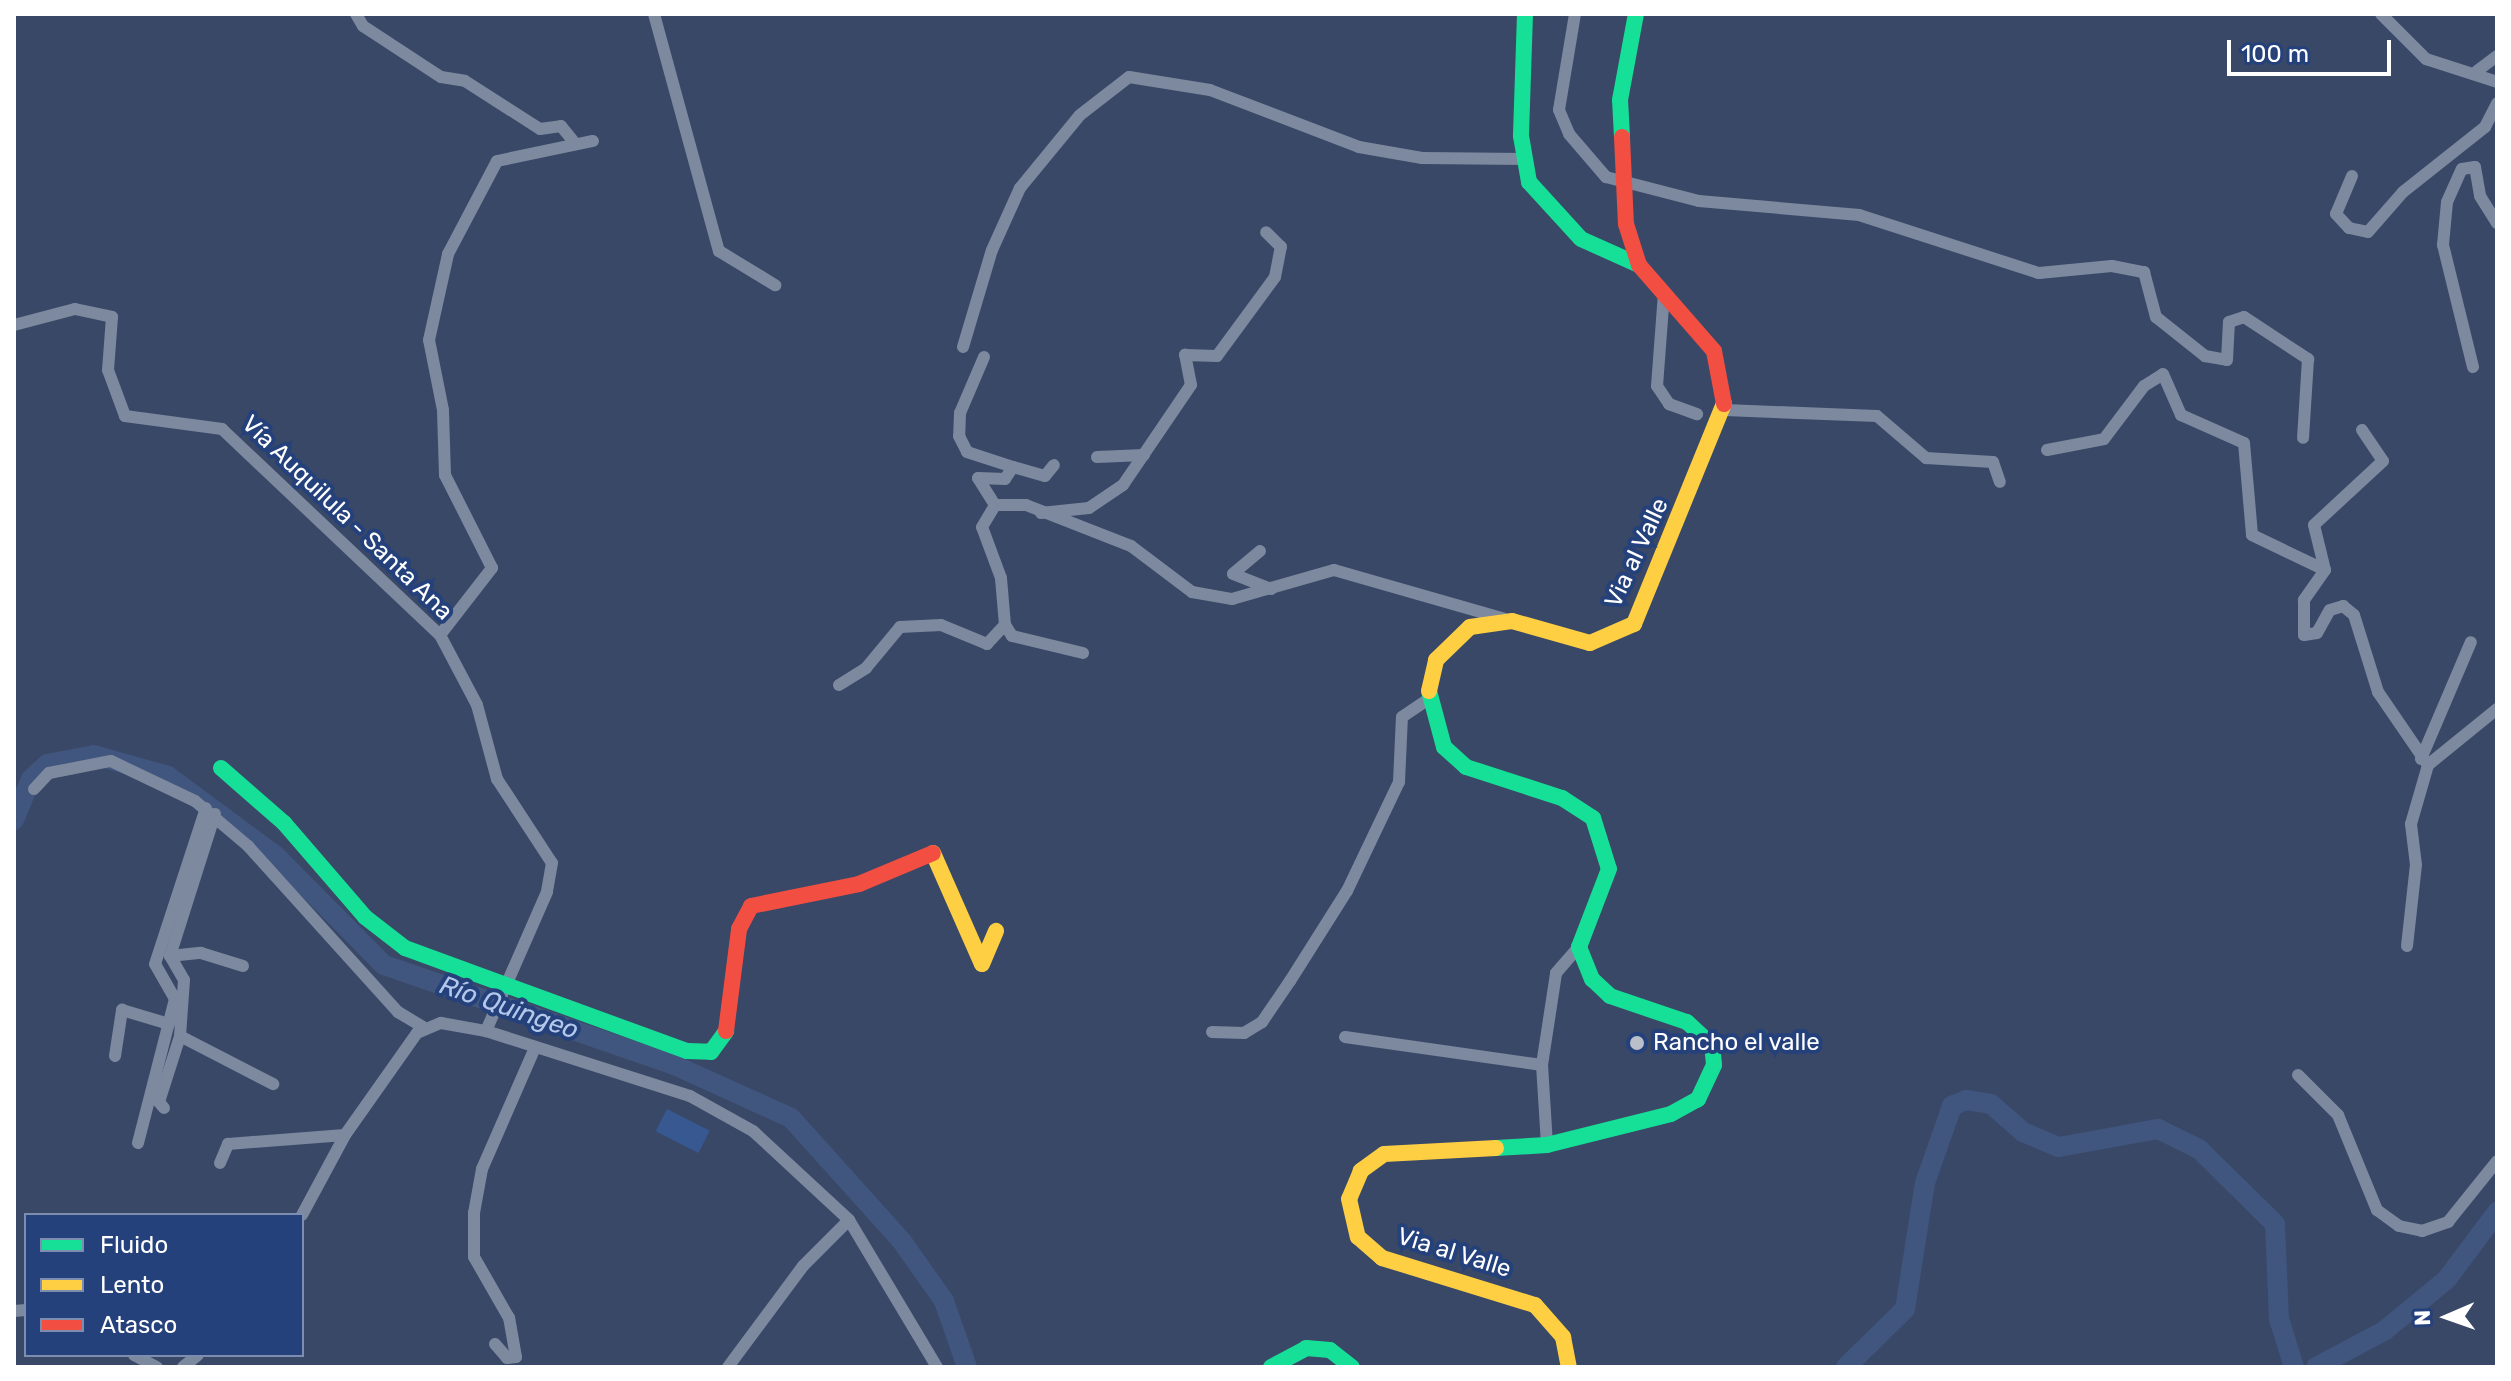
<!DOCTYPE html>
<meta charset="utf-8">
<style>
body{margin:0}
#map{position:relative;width:2511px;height:1381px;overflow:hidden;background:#394867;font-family:Rubik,sans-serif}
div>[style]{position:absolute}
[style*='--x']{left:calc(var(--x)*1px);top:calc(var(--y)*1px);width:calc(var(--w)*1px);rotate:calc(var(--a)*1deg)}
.green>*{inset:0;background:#385892;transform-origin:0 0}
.river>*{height:20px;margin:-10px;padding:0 10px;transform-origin:10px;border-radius:10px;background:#40567f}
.street>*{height:12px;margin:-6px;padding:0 6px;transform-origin:6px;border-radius:6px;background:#7d899e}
.fast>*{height:16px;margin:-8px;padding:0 8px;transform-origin:8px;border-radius:8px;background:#16e098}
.slow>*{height:16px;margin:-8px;padding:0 8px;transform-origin:8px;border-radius:8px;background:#ffcf43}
.jam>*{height:16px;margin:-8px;padding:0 8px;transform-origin:8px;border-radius:8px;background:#f24e42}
.dots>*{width:22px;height:22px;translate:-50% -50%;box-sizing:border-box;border:4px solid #25417b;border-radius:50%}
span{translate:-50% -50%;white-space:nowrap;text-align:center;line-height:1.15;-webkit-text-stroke:8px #25417b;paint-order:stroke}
.street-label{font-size:24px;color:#fff}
.poi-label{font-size:24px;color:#fff}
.left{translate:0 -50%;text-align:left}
.water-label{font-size:26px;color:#b4c8ec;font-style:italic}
.frame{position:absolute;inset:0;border:16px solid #fff;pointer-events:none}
.legend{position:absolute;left:24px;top:1213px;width:280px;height:144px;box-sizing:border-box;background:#25417b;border:2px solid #7c8db0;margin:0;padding:10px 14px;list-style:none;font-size:24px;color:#fff}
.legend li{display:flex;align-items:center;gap:16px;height:40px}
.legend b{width:40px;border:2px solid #7c8db0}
.north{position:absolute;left:2407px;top:1277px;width:80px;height:80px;-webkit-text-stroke:6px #25417b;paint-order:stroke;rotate:268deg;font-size:22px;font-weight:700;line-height:32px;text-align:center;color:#fff}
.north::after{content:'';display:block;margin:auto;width:28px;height:36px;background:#fff;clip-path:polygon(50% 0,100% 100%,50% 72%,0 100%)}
.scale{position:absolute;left:2227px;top:40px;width:164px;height:36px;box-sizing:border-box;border:4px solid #fff;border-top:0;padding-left:10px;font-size:24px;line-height:28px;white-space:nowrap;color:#fff;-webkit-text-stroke:6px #25417b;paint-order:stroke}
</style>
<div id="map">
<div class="green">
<div style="left:667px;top:1109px;width:48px;height:25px;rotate:27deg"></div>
</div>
<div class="river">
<div style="--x:14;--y:820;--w:44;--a:-67.5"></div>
<div style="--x:31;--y:779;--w:22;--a:-43"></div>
<div style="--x:47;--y:764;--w:48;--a:-10.8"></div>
<div style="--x:94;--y:755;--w:77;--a:15.8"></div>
<div style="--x:168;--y:776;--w:134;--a:36.5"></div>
<div style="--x:276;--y:856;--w:153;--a:45.3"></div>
<div style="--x:384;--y:965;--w:305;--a:19"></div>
<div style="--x:672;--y:1064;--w:131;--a:24.4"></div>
<div style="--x:791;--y:1118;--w:164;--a:48"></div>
<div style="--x:901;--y:1240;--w:75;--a:54.8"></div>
<div style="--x:944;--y:1301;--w:70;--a:70.8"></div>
<div style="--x:1846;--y:1367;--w:83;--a:-44.5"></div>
<div style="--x:1905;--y:1309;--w:128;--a:-81"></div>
<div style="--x:1925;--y:1183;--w:82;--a:-70.7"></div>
<div style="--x:1952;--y:1106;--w:15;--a:-23"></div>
<div style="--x:1966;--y:1100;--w:25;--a:9"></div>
<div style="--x:1991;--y:1104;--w:43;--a:41.2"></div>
<div style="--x:2023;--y:1132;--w:39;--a:23"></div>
<div style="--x:2059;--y:1147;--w:101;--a:-10.3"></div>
<div style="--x:2158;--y:1129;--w:46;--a:26"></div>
<div style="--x:2199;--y:1149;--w:107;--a:44.6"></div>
<div style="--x:2275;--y:1224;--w:95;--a:87.6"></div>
<div style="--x:2279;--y:1319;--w:50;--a:72.6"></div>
<div style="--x:2316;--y:1367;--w:77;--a:-27.9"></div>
<div style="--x:2384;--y:1331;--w:82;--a:-39.5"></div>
<div style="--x:2447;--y:1279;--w:84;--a:-53.3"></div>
</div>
<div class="street">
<div style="--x:356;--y:14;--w:14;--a:60"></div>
<div style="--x:363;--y:26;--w:93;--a:33.2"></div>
<div style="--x:441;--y:77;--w:24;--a:9"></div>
<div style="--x:465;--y:81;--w:89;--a:32.6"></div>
<div style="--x:540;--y:129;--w:21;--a:-8"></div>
<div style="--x:561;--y:126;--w:19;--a:51"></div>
<div style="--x:654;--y:14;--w:246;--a:74.7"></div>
<div style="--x:719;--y:251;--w:66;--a:31.3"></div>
<div style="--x:1575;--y:14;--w:97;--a:99.5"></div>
<div style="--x:1559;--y:110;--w:26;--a:67"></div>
<div style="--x:1569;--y:134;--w:57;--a:49.3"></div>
<div style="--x:1606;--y:177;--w:96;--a:14.5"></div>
<div style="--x:1699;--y:201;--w:161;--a:5"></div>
<div style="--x:1859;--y:215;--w:189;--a:17.9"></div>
<div style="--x:2039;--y:273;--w:73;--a:-5.5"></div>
<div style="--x:2112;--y:266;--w:33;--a:11"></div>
<div style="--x:2144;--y:272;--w:47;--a:75.1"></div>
<div style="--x:2156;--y:317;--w:63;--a:38.5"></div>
<div style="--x:2205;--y:356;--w:22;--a:10"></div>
<div style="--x:2227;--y:360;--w:38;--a:-87"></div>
<div style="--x:2229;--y:322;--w:16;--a:-18"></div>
<div style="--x:2244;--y:317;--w:77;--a:33.3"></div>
<div style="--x:2308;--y:359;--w:79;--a:93.6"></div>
<div style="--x:2381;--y:14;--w:64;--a:45"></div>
<div style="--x:2426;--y:59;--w:75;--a:17.9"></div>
<div style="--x:2477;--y:71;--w:25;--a:-37"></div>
<div style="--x:2352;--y:176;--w:41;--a:112.8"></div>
<div style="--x:2336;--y:214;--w:19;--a:47"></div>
<div style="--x:2349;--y:228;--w:19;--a:12"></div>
<div style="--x:2368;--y:232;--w:53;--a:-48.8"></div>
<div style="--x:2403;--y:192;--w:105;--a:-38.4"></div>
<div style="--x:2485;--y:127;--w:27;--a:-63"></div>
<div style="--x:1664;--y:293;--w:93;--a:94.3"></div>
<div style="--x:1657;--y:386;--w:22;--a:56"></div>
<div style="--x:1669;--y:404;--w:30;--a:20"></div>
<div style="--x:14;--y:325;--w:63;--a:-14.7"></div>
<div style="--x:75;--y:309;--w:38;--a:12"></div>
<div style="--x:112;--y:317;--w:53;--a:94.3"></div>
<div style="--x:108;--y:370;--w:49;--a:69.7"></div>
<div style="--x:125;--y:416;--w:98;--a:7.6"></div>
<div style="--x:222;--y:429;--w:300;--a:43.4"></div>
<div style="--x:440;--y:635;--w:79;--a:62.1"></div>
<div style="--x:477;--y:705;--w:77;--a:74.9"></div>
<div style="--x:497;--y:779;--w:100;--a:56.8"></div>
<div style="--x:552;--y:863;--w:29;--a:100"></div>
<div style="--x:547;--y:892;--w:152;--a:113.7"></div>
<div style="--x:963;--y:347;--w:101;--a:-73.4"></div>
<div style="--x:992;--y:250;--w:68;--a:-65.7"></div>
<div style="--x:1020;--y:188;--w:94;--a:-50.6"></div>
<div style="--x:1080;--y:115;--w:62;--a:-37.8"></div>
<div style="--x:1129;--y:77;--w:82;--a:9.1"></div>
<div style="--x:1210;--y:90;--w:160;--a:20.9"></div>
<div style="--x:1359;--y:147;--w:64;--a:9.9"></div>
<div style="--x:1422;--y:158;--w:102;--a:0.6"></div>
<div style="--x:984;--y:357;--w:61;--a:113.2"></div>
<div style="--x:960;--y:413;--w:23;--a:92"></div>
<div style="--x:959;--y:436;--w:18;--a:63"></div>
<div style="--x:967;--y:452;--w:48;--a:18.1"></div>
<div style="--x:1013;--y:467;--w:14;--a:124"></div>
<div style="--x:1005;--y:479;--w:27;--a:-178"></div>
<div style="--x:978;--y:478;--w:32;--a:58"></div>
<div style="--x:2473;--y:367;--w:126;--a:-103.8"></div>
<div style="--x:2443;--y:245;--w:43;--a:-84.7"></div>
<div style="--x:2447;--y:202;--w:36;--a:-66"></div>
<div style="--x:2462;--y:169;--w:13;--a:-9"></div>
<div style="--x:2475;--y:167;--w:29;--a:80"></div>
<div style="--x:2480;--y:196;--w:32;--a:58"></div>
<div style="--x:1725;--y:410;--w:152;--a:2.3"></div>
<div style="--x:1877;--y:416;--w:65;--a:40.6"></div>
<div style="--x:1926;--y:458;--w:67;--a:3.4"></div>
<div style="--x:1993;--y:462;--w:21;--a:71"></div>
<div style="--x:2362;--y:430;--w:37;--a:56"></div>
<div style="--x:2383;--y:461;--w:94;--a:137.2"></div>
<div style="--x:2314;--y:525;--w:46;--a:76.3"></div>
<div style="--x:2325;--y:570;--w:37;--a:125"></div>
<div style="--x:2304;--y:600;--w:35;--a:90"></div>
<div style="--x:2304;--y:635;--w:13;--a:-9"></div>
<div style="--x:2317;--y:633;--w:26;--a:-61"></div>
<div style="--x:2330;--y:610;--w:14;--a:-17"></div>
<div style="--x:2343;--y:606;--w:14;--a:39"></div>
<div style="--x:2354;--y:615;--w:81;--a:72.7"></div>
<div style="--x:2378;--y:692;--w:88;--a:55.6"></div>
<div style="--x:2428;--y:765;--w:89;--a:-39.1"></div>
<div style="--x:2047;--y:450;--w:58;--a:-10.9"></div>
<div style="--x:2104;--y:439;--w:66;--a:-53"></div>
<div style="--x:2144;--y:386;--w:22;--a:-32"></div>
<div style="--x:2163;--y:374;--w:45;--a:66.3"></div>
<div style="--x:2181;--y:415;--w:69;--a:24"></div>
<div style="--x:2244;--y:443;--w:92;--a:85"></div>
<div style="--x:2252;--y:535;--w:81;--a:25.6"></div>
<div style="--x:1097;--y:457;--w:47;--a:-2.4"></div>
<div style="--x:1013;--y:467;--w:33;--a:16"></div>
<div style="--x:1045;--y:476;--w:14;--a:-51"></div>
<div style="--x:1041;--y:513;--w:48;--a:-5.9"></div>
<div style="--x:1089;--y:508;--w:41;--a:-34.1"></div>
<div style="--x:1123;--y:485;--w:121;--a:-55.8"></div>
<div style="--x:1191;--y:385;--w:31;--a:-101"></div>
<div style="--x:1185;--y:355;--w:32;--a:2"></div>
<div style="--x:1217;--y:356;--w:98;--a:-53.7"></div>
<div style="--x:1275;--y:277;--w:31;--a:-79"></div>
<div style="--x:1281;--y:247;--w:21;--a:-135"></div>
<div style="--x:1260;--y:551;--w:35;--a:140"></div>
<div style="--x:1233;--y:574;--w:41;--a:21.5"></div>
<div style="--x:440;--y:635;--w:85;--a:-52.2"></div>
<div style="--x:492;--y:568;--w:104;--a:-116.8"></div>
<div style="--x:445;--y:475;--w:65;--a:-91.8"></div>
<div style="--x:443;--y:410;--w:71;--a:-101.3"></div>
<div style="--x:429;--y:340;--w:88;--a:-77.5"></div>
<div style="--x:448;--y:254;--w:105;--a:-62.2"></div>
<div style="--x:497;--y:161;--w:98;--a:-11.8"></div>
<div style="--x:1083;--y:653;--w:73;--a:-166.5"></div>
<div style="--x:1012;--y:636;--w:13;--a:-122"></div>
<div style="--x:1005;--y:625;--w:47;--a:-94.9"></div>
<div style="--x:1001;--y:578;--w:54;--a:-110.4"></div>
<div style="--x:982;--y:527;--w:26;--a:-59"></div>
<div style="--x:995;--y:505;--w:31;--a:0"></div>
<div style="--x:1026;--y:505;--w:113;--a:21.3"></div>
<div style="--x:1131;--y:546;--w:76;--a:37"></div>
<div style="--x:1192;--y:592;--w:41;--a:9.9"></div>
<div style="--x:1232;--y:599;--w:106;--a:-15.9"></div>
<div style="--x:1334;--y:570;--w:178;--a:16"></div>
<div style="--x:839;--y:685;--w:32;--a:-32"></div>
<div style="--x:866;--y:668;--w:53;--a:-50.3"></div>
<div style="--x:900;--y:627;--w:41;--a:-2.8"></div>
<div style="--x:941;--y:625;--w:50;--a:22.4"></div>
<div style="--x:987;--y:644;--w:26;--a:-47"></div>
<div style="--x:2421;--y:759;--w:127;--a:-66.9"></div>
<div style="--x:34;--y:789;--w:22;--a:-47"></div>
<div style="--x:49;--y:773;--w:63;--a:-11"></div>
<div style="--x:111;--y:761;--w:93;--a:25.5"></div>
<div style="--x:195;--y:801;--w:70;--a:40.3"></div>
<div style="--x:248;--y:846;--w:224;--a:47.9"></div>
<div style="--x:398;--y:1012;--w:29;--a:31"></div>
<div style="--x:2407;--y:946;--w:81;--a:-83.7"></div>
<div style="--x:2416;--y:865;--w:41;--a:-97"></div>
<div style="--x:2411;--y:824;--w:61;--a:-73.9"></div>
<div style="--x:170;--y:956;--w:31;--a:-6"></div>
<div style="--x:201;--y:953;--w:44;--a:17.2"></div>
<div style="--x:1212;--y:1032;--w:32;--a:2"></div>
<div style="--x:1244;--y:1033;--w:21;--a:-31"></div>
<div style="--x:1262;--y:1022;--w:50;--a:-55.7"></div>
<div style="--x:1290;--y:981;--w:107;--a:-57.7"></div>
<div style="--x:1347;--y:891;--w:121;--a:-64.5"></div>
<div style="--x:1399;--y:782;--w:65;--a:-87.4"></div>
<div style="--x:1402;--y:717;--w:29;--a:-34"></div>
<div style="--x:180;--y:1036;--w:105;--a:27.3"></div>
<div style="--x:1345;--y:1037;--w:199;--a:8.1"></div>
<div style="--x:1542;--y:1065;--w:93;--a:-81.3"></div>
<div style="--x:1556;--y:973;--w:35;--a:-49"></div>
<div style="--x:115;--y:1056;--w:47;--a:-81.3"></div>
<div style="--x:122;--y:1010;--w:49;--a:16.6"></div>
<div style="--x:1542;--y:1065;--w:80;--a:86.4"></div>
<div style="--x:2298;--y:1075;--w:57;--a:45"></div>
<div style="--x:2338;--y:1115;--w:103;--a:67.7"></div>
<div style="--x:2377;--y:1210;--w:27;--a:36"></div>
<div style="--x:2399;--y:1226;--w:24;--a:12"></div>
<div style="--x:2422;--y:1231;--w:28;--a:-19"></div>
<div style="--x:2448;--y:1222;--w:78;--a:-51.2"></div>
<div style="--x:164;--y:1108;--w:8;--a:-130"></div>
<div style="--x:159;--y:1102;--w:69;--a:-72.3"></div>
<div style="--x:180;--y:1036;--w:56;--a:-85.9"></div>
<div style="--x:184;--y:980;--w:28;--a:-120"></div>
<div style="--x:170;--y:956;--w:149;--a:-72.4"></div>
<div style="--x:138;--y:1143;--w:149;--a:-75.6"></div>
<div style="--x:175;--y:999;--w:40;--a:-119.7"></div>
<div style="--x:155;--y:964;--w:164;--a:-71.9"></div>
<div style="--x:220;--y:1163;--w:21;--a:-67"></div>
<div style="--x:228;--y:1144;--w:117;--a:-4.4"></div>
<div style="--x:302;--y:1215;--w:91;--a:-61.7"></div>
<div style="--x:345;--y:1135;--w:125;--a:-54.8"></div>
<div style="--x:417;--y:1033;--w:26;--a:-23"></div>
<div style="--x:441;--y:1023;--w:46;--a:10.1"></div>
<div style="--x:486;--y:1031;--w:214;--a:17.7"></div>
<div style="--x:690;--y:1096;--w:72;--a:29.1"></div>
<div style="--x:753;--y:1131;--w:131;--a:42.8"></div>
<div style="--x:849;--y:1220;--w:171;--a:59.1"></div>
<div style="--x:14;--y:1311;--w:12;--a:-5"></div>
<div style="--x:495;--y:1344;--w:18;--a:49"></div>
<div style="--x:507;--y:1358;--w:9;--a:-6"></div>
<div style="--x:516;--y:1357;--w:40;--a:-100"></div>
<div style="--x:509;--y:1318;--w:70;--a:-119.8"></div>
<div style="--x:474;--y:1257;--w:44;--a:-90"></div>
<div style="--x:474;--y:1213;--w:45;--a:-79.7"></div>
<div style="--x:482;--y:1169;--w:130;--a:-66.4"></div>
<div style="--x:134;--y:1355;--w:26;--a:28"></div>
<div style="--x:183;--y:1367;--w:19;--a:-39"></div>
<div style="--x:728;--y:1367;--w:126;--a:-53.4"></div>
<div style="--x:803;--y:1266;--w:65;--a:-45"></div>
</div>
<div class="fast">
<div style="--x:1525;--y:14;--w:122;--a:91.9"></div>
<div style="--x:1521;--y:136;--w:47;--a:80.1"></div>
<div style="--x:1529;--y:182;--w:77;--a:47.6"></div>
<div style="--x:1581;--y:239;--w:64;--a:24.1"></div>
<div style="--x:1622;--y:137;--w:37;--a:-93"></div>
<div style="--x:1620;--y:100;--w:87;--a:-79.5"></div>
<div style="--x:1429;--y:691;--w:58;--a:75"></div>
<div style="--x:1444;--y:747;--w:30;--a:42"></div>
<div style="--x:1466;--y:767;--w:101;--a:17.9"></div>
<div style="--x:1562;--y:798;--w:37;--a:33"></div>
<div style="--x:1593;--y:818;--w:53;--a:72.6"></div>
<div style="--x:1609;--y:869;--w:84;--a:111"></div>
<div style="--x:1579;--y:947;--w:35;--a:68"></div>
<div style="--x:1592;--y:979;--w:25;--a:43"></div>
<div style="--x:1610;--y:996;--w:81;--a:18.7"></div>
<div style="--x:1687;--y:1022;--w:34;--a:43"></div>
<div style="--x:1712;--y:1045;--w:20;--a:84"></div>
<div style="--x:1714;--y:1065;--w:38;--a:115"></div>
<div style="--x:1698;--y:1099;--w:31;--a:151"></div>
<div style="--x:1671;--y:1114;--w:128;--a:166"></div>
<div style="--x:1547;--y:1145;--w:51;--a:176.6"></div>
<div style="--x:221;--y:768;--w:84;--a:41.1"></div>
<div style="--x:284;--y:823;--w:124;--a:49.2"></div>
<div style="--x:365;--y:917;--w:51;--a:37.8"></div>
<div style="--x:405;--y:948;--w:300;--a:20.1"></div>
<div style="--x:687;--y:1051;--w:24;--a:2"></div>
<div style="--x:711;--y:1052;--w:26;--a:-54"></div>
<div style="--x:1271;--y:1367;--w:40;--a:-28"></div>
<div style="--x:1306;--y:1348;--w:24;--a:5"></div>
<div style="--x:1330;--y:1350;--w:28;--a:38"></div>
</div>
<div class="slow">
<div style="--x:1429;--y:691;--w:32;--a:-77"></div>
<div style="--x:1436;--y:660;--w:47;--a:-44.1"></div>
<div style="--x:1470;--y:627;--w:42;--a:-8.1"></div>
<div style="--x:1512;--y:621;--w:81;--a:15.8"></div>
<div style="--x:1590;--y:643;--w:48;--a:-23.4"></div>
<div style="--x:1634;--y:624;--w:238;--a:-67.8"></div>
<div style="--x:933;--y:853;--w:121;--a:66.2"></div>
<div style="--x:982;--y:964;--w:36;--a:-67"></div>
<div style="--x:1496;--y:1148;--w:112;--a:176.9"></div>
<div style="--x:1384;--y:1154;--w:29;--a:144"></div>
<div style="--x:1361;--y:1171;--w:30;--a:113"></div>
<div style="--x:1349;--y:1199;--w:39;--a:77"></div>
<div style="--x:1358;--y:1237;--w:32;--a:41"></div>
<div style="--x:1382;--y:1258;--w:160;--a:17.1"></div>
<div style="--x:1535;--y:1305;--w:43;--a:48.8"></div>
<div style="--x:1563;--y:1337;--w:31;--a:79"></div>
</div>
<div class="jam">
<div style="--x:1622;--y:137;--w:87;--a:87.4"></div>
<div style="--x:1626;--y:224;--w:43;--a:72.4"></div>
<div style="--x:1639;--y:265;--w:114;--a:48.9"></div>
<div style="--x:1714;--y:351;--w:54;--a:79.3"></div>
<div style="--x:726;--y:1031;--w:103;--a:-82.7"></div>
<div style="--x:739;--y:929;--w:26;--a:-62"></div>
<div style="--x:751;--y:906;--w:110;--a:-11.5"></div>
<div style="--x:859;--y:884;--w:80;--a:-22.7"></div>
</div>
<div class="dots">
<div style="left:1637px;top:1043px;background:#babfca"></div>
</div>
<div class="street-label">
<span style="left:347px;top:518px;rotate:44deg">Vía Auquilula - Santa Ana</span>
<span style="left:1637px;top:553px;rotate:-65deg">Via al Valle</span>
<span style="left:1454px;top:1253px;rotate:17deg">Via al Valle</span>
</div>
<div class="poi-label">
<span class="left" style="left:1653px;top:1043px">Rancho el valle</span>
</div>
<div class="water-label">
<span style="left:509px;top:1008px;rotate:19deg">Río Quingeo</span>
</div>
<div class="frame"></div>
<ul class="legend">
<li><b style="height:10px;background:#16e098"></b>Fluido</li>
<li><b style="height:10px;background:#ffcf43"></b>Lento</li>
<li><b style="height:10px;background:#f24e42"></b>Atasco</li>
</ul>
<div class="north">N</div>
<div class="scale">100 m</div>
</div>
